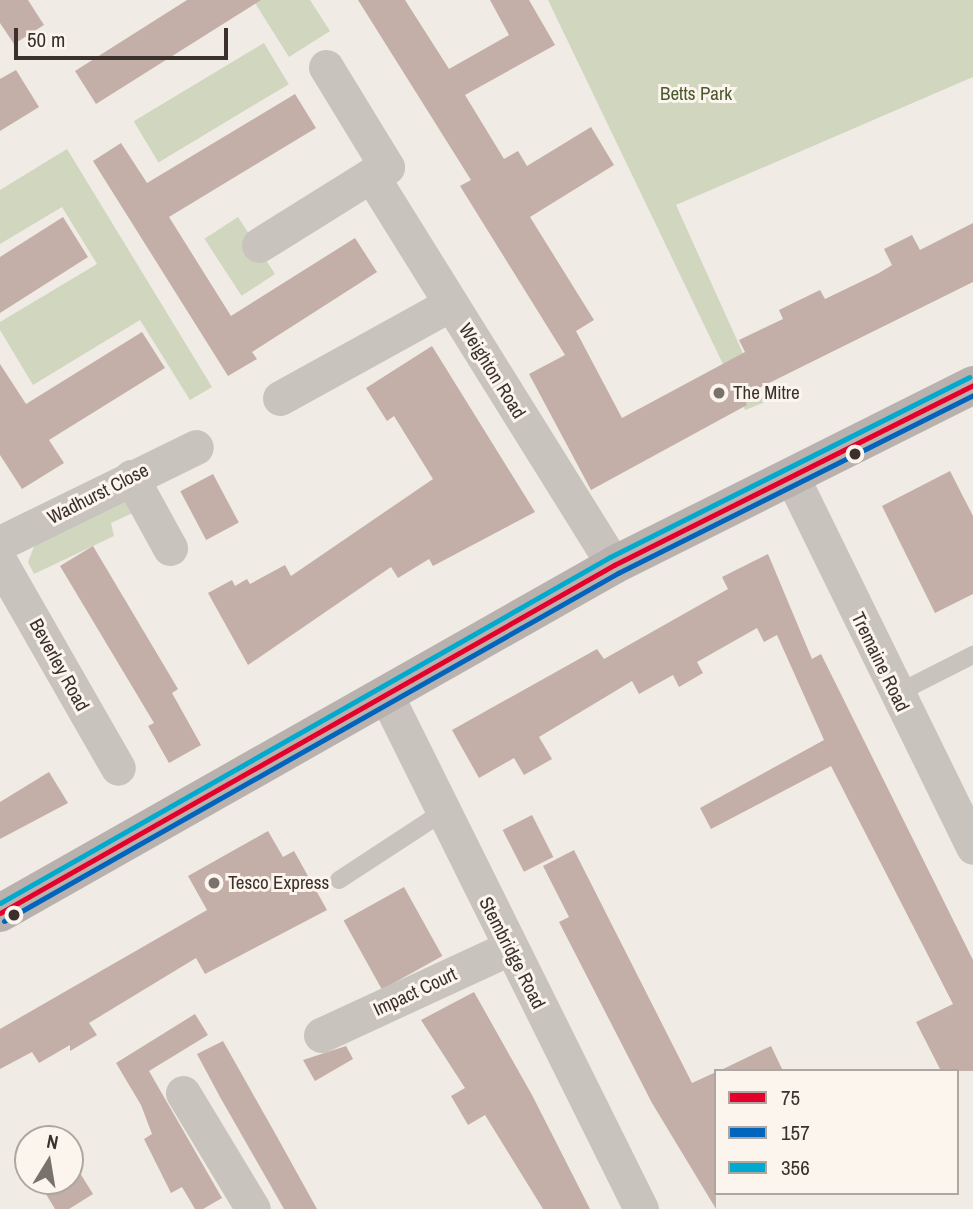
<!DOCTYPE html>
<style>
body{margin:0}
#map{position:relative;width:973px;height:1209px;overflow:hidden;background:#f0ebe5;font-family:"Archivo Narrow",sans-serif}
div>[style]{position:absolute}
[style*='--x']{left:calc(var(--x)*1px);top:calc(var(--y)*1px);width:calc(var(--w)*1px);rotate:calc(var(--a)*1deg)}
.green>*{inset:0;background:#d1d6bf;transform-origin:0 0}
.building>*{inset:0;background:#c3afa7;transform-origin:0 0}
.lane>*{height:18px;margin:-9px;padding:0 9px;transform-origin:9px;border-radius:9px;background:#c9c3be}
.street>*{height:35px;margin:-17.5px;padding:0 17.5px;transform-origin:17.5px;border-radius:17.5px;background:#c9c3be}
.primary>*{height:38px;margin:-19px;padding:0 19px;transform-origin:19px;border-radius:19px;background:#b8b1ad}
.bus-1>*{height:5px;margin:-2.5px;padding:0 2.5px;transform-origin:2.5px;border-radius:2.5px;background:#e4002b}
.bus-2>*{height:5px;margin:-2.5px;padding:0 2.5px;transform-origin:2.5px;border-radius:2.5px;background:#0065bd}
.bus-3>*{height:5px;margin:-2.5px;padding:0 2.5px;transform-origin:2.5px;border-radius:2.5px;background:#00a9ce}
.dots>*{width:19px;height:19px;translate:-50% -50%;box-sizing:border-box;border:4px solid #fbf5ee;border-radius:50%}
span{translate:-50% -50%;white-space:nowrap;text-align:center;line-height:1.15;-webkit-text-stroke:6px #fbf5ee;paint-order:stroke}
.park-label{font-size:19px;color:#4a5a2e}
.street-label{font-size:19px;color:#3b302b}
.poi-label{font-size:19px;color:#3b302b}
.left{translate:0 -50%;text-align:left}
.legend{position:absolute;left:714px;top:1069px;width:245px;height:126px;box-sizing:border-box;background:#fbf5ee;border:2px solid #aea6a0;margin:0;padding:9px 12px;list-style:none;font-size:21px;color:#3b302b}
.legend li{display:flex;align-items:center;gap:14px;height:35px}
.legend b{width:35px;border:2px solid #aea6a0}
.north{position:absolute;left:14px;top:1125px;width:70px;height:70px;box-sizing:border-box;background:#fbf5ee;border:2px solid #aea6a0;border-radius:50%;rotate:11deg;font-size:19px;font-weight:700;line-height:28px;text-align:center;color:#3b302b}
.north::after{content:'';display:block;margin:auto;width:24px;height:32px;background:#7a716c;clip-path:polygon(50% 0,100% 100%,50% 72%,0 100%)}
.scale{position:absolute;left:14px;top:28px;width:214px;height:32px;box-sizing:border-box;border:4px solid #3b302b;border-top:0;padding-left:9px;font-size:21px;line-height:24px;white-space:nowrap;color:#3b302b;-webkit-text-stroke:5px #fbf5ee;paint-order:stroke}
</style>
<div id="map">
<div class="green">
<div style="clip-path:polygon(253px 0,310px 0,330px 31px,289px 57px)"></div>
<div style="clip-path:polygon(548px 0,973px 0,973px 77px,676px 205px,765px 402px,745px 410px)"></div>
<div style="left:264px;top:43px;width:48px;height:152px;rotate:59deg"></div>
<div style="clip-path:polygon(67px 149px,212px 387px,190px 400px,140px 320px,33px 385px,0 330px,0 322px,97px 264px,62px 207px,0 244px,0 190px)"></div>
<div style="left:238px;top:217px;width:68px;height:40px;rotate:57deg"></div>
<div style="clip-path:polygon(121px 491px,139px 510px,111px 523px,114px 536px,34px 574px,28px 562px,37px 539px)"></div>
</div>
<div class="building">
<div style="clip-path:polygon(0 0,28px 0,44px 25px,14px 44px,0 23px)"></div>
<div style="clip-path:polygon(187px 0,261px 0,96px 104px,75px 71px)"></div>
<div style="clip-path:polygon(358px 0,405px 0,449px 69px,509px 35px,490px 0,529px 0,555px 45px,465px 95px,504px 159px,518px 151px,527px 166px,591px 127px,614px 165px,530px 217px,594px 320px,576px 331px,622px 418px,745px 352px,739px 340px,783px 319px,779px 310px,820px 290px,825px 299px,879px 273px,892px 265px,884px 249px,912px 235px,920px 250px,973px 223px,973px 282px,743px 396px,747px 405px,591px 490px,529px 374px,565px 355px,460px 186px,471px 180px)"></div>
<div style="clip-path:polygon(16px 70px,39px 107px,0 131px,0 79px)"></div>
<div style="clip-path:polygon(295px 94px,316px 128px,169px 217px,231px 316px,355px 238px,377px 272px,252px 352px,257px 359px,228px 376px,93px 161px,121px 143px,147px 183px)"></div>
<div style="clip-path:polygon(63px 217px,88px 257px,0 313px,0 257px)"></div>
<div style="clip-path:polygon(142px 332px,165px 368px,49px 440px,64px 463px,22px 489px,0 455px,0 364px,26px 404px)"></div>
<div style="clip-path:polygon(432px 346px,535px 512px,433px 566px,429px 559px,398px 578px,391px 567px,248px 665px,208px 593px,232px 580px,235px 586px,247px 579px,250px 584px,285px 565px,291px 576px,433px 479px,394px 416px,387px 421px,366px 388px)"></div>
<div style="clip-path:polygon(950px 471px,973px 516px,973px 594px,935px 613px,882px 506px)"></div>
<div style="left:213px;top:474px;width:55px;height:37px;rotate:62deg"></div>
<div style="clip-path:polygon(93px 546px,178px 689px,172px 693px,201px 745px,169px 763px,148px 726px,154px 723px,60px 566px)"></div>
<div style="clip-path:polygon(768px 554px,812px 659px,821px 654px,973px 960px,973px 1071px,941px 1071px,916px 1022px,953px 1004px,831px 766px,711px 829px,700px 808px,824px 740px,777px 635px,764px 642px,757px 628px,697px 662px,703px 673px,679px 687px,673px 675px,639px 694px,632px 681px,539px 737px,552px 759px,524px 775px,514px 758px,479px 778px,452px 730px,597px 649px,604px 659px,728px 589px,722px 577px)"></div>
<div style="clip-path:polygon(49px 772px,68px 803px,0 839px,0 802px)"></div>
<div style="left:532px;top:815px;width:47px;height:33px;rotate:63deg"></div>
<div style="clip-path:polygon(268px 831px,283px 857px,294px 851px,327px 910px,205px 974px,196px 958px,89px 1023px,97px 1035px,70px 1051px,70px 1045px,39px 1063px,32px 1052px,0 1069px,0 1029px,207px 910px,188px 876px)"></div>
<div style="clip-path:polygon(574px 850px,692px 1083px,716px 1072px,716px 1209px,652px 1103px,559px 922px,569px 917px,543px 866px)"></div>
<div style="left:404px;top:887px;width:79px;height:69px;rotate:61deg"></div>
<div style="clip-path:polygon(474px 992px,532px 1095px,590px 1209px,543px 1209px,485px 1115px,468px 1125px,451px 1096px,465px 1088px,421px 1020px)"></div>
<div style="clip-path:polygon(195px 1014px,208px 1035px,149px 1071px,222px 1198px,203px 1209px,195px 1209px,182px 1187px,171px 1193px,144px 1139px,152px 1134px,141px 1105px,116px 1063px)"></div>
<div style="clip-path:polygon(223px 1041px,276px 1135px,317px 1209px,284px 1209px,220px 1097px,197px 1054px)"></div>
<div style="clip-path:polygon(346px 1046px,353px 1059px,315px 1081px,303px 1060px)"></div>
<div style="clip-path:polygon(771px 1046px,783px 1071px,719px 1071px)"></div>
<div style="clip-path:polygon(70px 1157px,93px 1194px,69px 1209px,55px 1209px,38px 1181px,70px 1181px)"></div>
</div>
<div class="lane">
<div style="--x:894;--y:695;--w:89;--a:-26.9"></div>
<div style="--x:339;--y:880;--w:124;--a:-33.2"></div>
</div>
<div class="street">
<div style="--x:326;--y:67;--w:117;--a:58.6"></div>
<div style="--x:387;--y:167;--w:18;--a:153"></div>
<div style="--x:371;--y:175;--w:460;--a:58.1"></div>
<div style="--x:259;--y:245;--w:132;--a:-32"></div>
<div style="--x:280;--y:398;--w:194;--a:-28.9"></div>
<div style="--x:791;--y:475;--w:414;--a:63.9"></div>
<div style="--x:131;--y:477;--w:81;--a:61.2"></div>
<div style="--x:0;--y:543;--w:218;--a:-26.1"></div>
<div style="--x:0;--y:562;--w:237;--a:60.2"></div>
<div style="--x:386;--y:695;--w:574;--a:63.61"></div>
<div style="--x:321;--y:1035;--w:207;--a:-24.8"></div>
<div style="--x:183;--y:1093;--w:135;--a:58.9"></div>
</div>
<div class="primary">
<div style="--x:0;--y:913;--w:706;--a:-29.54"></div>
<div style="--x:614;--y:565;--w:402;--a:-26.6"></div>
</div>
<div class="bus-1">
<div style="--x:0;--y:913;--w:706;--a:-29.54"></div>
<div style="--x:614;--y:565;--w:402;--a:-26.6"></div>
</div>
<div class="bus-2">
<div style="--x:4;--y:921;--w:706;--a:-29.54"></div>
<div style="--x:618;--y:573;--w:397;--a:-26.6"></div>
</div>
<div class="bus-3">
<div style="--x:0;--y:903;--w:701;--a:-29.56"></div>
<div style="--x:610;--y:557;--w:402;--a:-26.6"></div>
</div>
<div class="dots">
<div style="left:719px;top:393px;background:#7a716c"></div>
<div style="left:855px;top:454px;background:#3b302b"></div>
<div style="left:214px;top:883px;background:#7a716c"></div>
<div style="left:14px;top:915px;background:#3b302b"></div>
</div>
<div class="park-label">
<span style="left:696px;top:94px">Betts Park</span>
</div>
<div class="street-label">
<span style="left:492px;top:371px;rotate:58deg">Weighton Road</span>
<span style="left:98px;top:494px;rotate:-27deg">Wadhurst Close</span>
<span style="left:880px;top:662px;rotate:64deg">Tremaine Road</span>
<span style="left:59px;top:665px;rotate:61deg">Beverley Road</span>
<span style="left:512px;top:953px;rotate:63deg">Stembridge Road</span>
<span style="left:415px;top:992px;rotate:-25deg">Impact Court</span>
</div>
<div class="poi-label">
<span class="left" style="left:733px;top:393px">The Mitre</span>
<span class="left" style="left:228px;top:883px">Tesco Express</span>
</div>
<ul class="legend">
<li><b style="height:9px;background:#e4002b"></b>75</li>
<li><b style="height:9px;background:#0065bd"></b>157</li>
<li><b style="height:9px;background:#00a9ce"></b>356</li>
</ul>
<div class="north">N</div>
<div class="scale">50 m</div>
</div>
